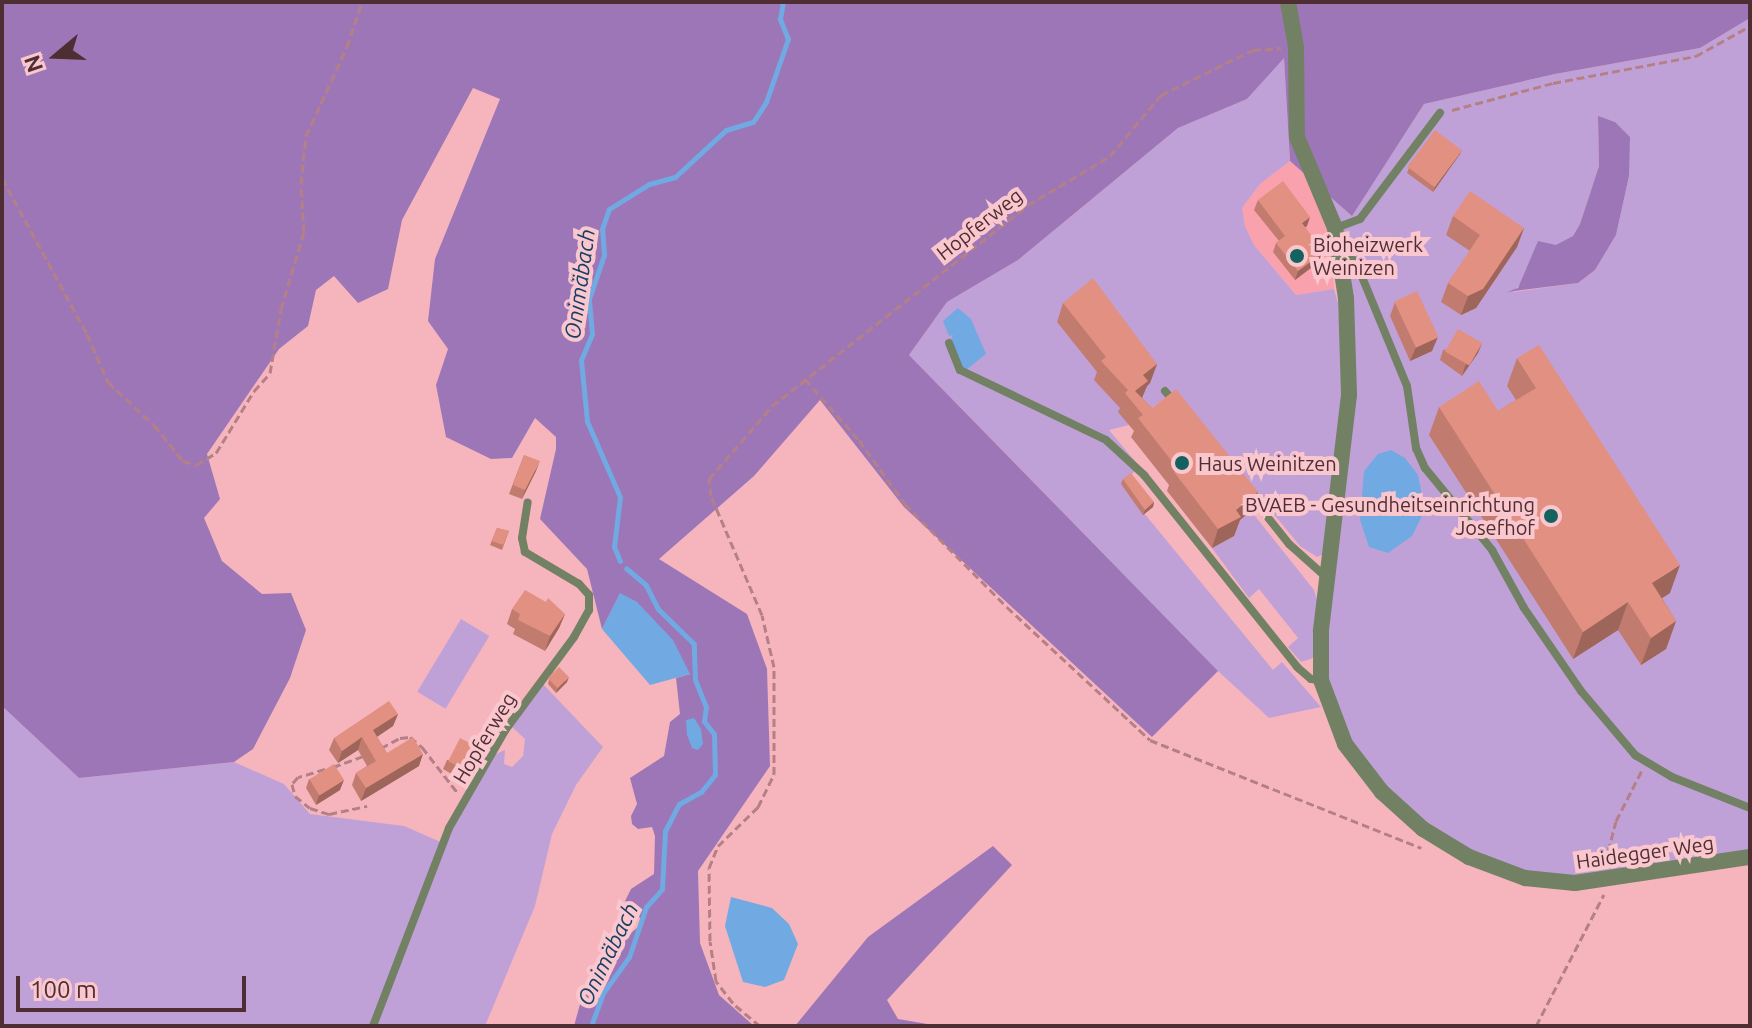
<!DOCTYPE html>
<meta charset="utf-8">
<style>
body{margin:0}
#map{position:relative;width:1752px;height:1028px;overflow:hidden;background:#f6b5bd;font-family:Ubuntu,sans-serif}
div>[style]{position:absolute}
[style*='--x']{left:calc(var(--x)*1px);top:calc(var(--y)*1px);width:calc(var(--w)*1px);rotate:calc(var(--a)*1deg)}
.built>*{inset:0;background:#faa1ae}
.green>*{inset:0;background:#c0a1d7;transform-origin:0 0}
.forest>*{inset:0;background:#9c76b6}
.water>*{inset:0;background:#71a9e3}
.stream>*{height:5px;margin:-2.5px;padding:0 2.5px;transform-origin:2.5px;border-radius:2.5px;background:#71a9e3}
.path>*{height:3px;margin-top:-1.5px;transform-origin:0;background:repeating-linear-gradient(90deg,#b48086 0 8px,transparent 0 12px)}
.lane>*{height:8px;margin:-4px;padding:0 4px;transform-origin:4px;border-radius:4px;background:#728164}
.street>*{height:16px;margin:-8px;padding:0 8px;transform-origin:8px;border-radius:8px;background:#728164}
.wall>*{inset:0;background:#c27c6f}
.shaded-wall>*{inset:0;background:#9e655a}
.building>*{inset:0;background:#e29081;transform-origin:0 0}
.dots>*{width:22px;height:22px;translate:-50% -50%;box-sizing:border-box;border:4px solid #f9c7cd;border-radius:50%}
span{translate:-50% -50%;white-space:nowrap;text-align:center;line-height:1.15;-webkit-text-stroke:8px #f9c7cd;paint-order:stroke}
.street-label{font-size:20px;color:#4f2e33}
.poi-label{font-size:20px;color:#4f2e33}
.left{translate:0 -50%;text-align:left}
.right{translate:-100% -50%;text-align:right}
.water-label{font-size:22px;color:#173e64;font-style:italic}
.frame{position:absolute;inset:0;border:4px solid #4f2e33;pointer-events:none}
.north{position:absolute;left:16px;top:16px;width:80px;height:80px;-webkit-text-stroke:6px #f9c7cd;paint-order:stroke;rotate:251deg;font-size:22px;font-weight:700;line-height:32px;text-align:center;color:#4f2e33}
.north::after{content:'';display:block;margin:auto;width:28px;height:36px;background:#4f2e33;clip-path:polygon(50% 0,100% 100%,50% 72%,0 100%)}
.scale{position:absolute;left:16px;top:976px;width:230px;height:36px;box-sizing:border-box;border:4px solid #4f2e33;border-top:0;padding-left:10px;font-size:24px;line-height:28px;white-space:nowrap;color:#4f2e33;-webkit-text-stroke:6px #f9c7cd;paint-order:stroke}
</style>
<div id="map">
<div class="built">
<div style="clip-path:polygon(1290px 161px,1309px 178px,1322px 213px,1331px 244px,1334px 289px,1296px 295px,1254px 245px,1245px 226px,1242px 208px,1260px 184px)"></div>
</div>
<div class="green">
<div style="clip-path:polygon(evenodd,1750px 18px,1750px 857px,1575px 883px,1469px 857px,1362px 768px,1321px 680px,1338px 507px,1346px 298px,1315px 183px,1352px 215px,1424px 104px,1555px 74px,1700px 48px,1750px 18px,1598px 117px,1615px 122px,1629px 176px,1616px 235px,1595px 270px,1578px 283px,1513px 292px,1556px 246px,1573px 236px,1580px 224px,1599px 166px,1598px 117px)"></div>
<div style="clip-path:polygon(1284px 57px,1290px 161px,1260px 184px,1242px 208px,1245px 226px,1254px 245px,1296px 295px,1334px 289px,1338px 303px,1343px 391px,1326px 553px,1317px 557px,1300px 546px,1173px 392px,1129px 425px,1109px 430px,1139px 466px,1128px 479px,1130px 496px,1273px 670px,1282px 662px,1321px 707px,1269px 718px,1218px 671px,909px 355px,947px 302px,1018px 260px,1178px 128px,1247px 99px)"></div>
<div style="clip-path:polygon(1251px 511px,1314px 590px,1318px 603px,1316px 655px,1311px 659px,1301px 662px,1288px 647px,1298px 638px,1259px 589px,1249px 598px,1212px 548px,1234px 536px,1229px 529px)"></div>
<div style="left:461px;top:619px;width:33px;height:85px;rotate:31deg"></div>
<div style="clip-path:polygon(542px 683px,603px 747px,576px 785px,552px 834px,535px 906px,485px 1026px,376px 1026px,452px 830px,494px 755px,505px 750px,504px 764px,512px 767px,523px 756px,525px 739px,511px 726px)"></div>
<div style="clip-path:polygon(2px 706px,79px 778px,234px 762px,284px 784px,310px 814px,404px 826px,443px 843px,372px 1026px,2px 1026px)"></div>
</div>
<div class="forest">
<div style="clip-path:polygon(2px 2px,1750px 2px,1750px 18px,1700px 48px,1555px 74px,1424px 104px,1352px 216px,1290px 161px,1284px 58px,1247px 99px,1178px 128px,1018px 260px,947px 302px,909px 355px,1218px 671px,1152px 737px,904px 507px,820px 400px,754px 476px,659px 559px,747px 614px,767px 669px,770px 766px,698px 871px,700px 943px,719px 995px,754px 1026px,574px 1026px,582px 997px,631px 933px,643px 923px,631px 904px,625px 901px,631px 889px,654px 874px,655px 836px,652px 827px,638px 829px,632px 824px,631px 816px,637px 804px,630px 778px,664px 756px,670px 722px,680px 714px,676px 678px,690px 674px,620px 594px,602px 629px,587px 569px,540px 519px,556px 449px,556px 437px,535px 418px,512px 458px,491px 459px,446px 437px,436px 385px,448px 349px,428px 321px,435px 259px,500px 99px,473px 88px,402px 220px,388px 289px,358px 303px,334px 276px,316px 290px,308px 326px,279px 349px,207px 454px,220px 499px,204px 518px,222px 561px,262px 594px,291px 593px,306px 630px,290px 678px,253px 749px,234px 762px,79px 778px,2px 706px)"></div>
<div style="clip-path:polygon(1598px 116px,1615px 122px,1630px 137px,1629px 176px,1616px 235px,1595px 270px,1578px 283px,1507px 292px,1518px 288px,1538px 241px,1556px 245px,1573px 236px,1580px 224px,1599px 166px)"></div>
<div style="clip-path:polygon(993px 846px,1012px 865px,887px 1000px,898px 1019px,939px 1026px,795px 1026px,868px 937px)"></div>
</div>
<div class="water">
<div style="clip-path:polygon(958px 308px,971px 319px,986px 354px,966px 370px,962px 368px,951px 339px,953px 335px,949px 336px,943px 321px)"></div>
<div style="clip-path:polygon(1391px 450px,1405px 458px,1418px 475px,1425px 510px,1412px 536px,1388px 553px,1369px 547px,1360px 520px,1364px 471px,1378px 454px)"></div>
<div style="clip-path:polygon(620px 593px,637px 602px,673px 640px,690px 674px,650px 685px,602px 629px)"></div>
<div style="clip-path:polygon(694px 718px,701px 729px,703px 744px,698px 750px,692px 748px,687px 735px,686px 720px)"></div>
<div style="clip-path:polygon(731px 897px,772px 908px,789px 924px,798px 944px,784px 980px,765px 987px,743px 982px,725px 926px)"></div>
</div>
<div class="stream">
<div style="--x:620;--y:561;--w:15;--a:-113"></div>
<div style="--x:614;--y:547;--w:50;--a:-83.2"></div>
<div style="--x:620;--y:497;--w:83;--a:-113.5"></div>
<div style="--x:587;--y:421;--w:61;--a:-95.6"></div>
<div style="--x:581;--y:360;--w:28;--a:-67"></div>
<div style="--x:592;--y:334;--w:35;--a:-95"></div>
<div style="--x:589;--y:299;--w:46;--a:-71.2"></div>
<div style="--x:604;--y:255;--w:26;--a:-94"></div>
<div style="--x:602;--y:229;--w:21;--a:-71"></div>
<div style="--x:609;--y:209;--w:47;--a:-32"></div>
<div style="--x:649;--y:184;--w:27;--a:-15"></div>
<div style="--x:675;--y:177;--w:69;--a:-42.7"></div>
<div style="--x:726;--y:130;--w:28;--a:-17"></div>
<div style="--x:753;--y:122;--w:24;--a:-57"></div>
<div style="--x:766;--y:102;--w:67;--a:-70.8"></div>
<div style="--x:788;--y:39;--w:22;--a:-112"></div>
<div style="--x:780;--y:19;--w:17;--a:-80"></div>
<div style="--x:591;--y:1026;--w:35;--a:-70"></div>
<div style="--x:603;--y:993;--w:44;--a:-54.2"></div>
<div style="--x:629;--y:957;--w:53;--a:-71.2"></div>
<div style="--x:646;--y:907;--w:24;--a:-48"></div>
<div style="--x:662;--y:889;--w:58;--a:-87"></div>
<div style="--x:665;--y:831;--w:30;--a:-63"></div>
<div style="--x:679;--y:804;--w:25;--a:-29"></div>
<div style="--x:701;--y:792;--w:22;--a:-51"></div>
<div style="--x:715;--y:775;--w:41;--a:-91.4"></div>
<div style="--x:714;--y:734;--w:16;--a:-128"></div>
<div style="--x:704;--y:721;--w:14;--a:-82"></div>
<div style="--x:706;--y:707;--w:29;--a:-112"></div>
<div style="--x:695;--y:680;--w:36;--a:-92"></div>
<div style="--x:694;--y:644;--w:50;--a:-135.8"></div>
<div style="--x:658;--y:609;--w:27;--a:-117"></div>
<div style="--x:646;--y:585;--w:26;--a:-140"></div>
</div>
<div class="path">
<div style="--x:1452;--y:110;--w:105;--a:-15"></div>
<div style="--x:1553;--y:83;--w:146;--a:-10.7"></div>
<div style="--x:1696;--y:56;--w:62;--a:-29.1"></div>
<div style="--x:2;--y:178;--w:178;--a:61.4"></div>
<div style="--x:87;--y:334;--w:52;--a:66.4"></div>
<div style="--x:108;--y:382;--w:63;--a:43.1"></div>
<div style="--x:154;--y:425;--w:46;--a:51.1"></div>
<div style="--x:183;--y:461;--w:14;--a:17"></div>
<div style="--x:196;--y:465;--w:23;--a:-31"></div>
<div style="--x:216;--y:453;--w:73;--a:-58.5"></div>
<div style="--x:254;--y:391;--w:24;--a:-48"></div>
<div style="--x:270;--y:373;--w:65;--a:-80.2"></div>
<div style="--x:281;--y:309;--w:80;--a:-73.4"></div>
<div style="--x:304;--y:232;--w:48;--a:-93.6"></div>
<div style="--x:301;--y:184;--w:48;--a:-84.1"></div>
<div style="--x:306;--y:136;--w:98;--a:-65.3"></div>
<div style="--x:347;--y:47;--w:47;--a:-71.6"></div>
<div style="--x:805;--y:379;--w:81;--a:48.5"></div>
<div style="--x:859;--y:440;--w:79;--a:54.3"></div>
<div style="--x:905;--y:504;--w:145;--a:45.3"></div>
<div style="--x:1007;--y:607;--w:195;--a:42.9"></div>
<div style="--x:1150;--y:740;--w:292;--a:21.7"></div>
<div style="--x:381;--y:748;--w:21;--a:-28"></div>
<div style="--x:400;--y:738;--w:10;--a:-6"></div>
<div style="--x:410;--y:737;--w:16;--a:40"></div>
<div style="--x:422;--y:747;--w:57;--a:52.1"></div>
<div style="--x:333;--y:767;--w:32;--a:-20"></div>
<div style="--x:325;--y:769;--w:28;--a:163"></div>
<div style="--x:298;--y:777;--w:9;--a:131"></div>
<div style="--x:292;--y:784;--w:12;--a:76"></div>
<div style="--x:295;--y:796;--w:19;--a:39"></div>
<div style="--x:310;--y:808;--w:20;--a:18"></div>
<div style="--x:329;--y:814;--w:39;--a:-12"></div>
<div style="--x:1605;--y:863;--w:43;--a:-75.3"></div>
<div style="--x:1616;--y:821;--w:57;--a:-63"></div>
<div style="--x:760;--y:1026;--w:35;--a:-140"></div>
<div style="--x:733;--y:1003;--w:28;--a:-128"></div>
<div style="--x:716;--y:981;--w:40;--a:-98.5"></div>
<div style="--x:710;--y:941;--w:73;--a:-90.8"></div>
<div style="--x:709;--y:868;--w:24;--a:-68"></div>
<div style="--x:718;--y:846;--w:56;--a:-44.3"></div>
<div style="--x:758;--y:807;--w:37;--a:-64"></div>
<div style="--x:774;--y:774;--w:107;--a:-90"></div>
<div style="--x:774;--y:667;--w:53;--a:-103"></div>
<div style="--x:762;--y:615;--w:129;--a:-113.2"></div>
<div style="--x:711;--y:496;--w:17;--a:-97"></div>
<div style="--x:709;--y:479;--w:96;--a:-49.2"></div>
<div style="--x:772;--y:406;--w:325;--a:-38.1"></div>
<div style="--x:1028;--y:205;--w:96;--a:-30.9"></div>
<div style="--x:1110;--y:156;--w:80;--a:-50.1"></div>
<div style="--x:1161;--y:95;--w:102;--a:-26.1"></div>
<div style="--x:1253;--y:50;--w:28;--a:-4"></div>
<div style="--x:1536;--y:1026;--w:148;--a:-62.7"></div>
</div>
<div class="lane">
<div style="--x:1336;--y:228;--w:26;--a:-21"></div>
<div style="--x:1360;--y:219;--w:133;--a:-53"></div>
<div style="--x:1342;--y:240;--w:37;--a:61"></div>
<div style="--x:1360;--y:272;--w:123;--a:67.6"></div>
<div style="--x:1407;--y:386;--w:63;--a:81.7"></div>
<div style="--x:1416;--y:448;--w:22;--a:66"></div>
<div style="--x:1425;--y:468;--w:106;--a:50.7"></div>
<div style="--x:1492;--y:550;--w:66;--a:61.1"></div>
<div style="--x:1524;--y:608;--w:101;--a:55.5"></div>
<div style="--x:1581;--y:691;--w:84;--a:49.8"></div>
<div style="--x:1635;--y:755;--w:43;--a:30.7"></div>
<div style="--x:1672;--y:777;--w:84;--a:21.7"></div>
<div style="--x:949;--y:343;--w:29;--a:68"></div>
<div style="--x:960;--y:370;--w:162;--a:25.6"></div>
<div style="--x:1106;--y:440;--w:52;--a:42.6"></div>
<div style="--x:1144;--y:475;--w:246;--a:51.4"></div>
<div style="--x:1297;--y:667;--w:18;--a:41"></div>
<div style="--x:1311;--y:679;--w:9;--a:6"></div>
<div style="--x:1165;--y:391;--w:16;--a:50"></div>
<div style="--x:1249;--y:494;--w:64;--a:51.3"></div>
<div style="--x:1289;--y:544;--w:51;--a:41.8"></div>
<div style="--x:373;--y:1026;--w:212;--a:-69"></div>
<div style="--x:449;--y:828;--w:114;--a:-60.1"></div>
<div style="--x:506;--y:729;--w:114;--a:-53.5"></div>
<div style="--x:574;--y:637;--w:31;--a:-61"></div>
<div style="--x:589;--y:610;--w:15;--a:-90"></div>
<div style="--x:589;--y:595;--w:15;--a:-132"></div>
<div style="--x:579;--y:584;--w:63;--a:-149.3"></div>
<div style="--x:525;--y:552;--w:14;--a:-102"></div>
<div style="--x:522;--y:538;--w:36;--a:-81"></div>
</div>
<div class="street">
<div style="--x:1288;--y:2;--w:46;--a:79.9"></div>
<div style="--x:1296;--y:47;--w:90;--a:89.4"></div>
<div style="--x:1297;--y:137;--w:99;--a:67.3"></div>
<div style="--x:1335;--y:228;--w:71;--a:81.1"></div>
<div style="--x:1346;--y:298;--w:97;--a:88.2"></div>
<div style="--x:1349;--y:395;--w:238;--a:96.8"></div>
<div style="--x:1321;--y:631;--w:49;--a:90"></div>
<div style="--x:1321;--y:680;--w:68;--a:69.4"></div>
<div style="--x:1345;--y:744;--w:61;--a:52.4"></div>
<div style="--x:1382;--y:792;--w:55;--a:42.1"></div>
<div style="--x:1423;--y:829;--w:54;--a:31.3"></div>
<div style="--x:1469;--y:857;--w:60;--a:20.6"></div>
<div style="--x:1525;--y:878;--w:50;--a:5.7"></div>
<div style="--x:1575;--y:883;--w:177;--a:-8.5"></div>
</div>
<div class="wall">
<div style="clip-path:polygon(1462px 150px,1460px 154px,1433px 192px,1407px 173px,1409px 168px)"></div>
<div style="clip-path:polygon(1258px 200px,1307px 226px,1305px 227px,1320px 261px,1295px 280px,1273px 252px,1276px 243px,1279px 241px,1254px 210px)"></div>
<div style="clip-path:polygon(1453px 216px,1524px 228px,1517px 247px,1476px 308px,1461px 315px,1441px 302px,1448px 283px,1470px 251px,1446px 235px)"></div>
<div style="clip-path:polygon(1395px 302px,1432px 351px,1410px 361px,1390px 316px)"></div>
<div style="clip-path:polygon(1063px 303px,1157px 364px,1150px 383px,1147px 386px,1142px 398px,1152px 408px,1258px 492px,1251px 511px,1240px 520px,1234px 536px,1212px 548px,1167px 491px,1169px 485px,1131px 437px,1134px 431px,1118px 412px,1120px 408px,1094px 380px,1097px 372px,1057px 322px)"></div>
<div style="clip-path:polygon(1482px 343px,1478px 353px,1462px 376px,1440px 360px,1443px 350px)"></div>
<div style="clip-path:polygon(1517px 358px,1670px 593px,1662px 598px,1676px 621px,1666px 649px,1641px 665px,1618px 630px,1573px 659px,1429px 435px,1439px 407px,1498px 411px,1516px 400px,1507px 386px)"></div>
<div style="clip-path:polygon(524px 455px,536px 471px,522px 499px,509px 494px)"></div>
<div style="clip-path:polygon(1123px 479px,1154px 502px,1153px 507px,1143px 515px,1121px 484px)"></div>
<div style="clip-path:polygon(497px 528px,509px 531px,502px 550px,490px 545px)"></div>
<div style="clip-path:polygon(512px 609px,565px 614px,559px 628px,545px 651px,513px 634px,515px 629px,507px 624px)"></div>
<div style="clip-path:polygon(549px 679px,567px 682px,556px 693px,548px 684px)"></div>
<div style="clip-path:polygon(398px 714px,393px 726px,377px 737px,387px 753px,419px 766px,361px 801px,352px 785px,356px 773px,367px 766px,358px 750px,338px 763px,329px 750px,334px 738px)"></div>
<div style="clip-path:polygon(447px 760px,480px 760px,467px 783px,443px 769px)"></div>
<div style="clip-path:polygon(309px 779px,340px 790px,316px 805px,306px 788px)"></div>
</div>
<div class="shaded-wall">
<div style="clip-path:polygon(1462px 150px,1460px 154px,1433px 192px,1435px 187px)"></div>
<div style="clip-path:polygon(1310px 217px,1307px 226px,1298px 232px,1302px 223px)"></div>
<div style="clip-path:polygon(1524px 228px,1517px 247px,1476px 308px,1461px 315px,1468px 296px)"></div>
<div style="clip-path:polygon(1324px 252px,1320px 261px,1295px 280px,1298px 271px)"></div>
<div style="clip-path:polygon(1438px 337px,1432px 351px,1410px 361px,1416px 347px)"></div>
<div style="clip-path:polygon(1482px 343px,1478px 353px,1462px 376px,1465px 366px)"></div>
<div style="clip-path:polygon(1157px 364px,1150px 383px,1147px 386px,1141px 400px,1131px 400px,1143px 375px)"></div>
<div style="clip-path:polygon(540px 461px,536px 471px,522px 499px,525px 490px)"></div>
<div style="clip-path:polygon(1258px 492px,1251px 511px,1240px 520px,1234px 536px,1212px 548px,1218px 529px,1236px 510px)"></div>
<div style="clip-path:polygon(1154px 502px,1153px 507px,1143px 515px,1145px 510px)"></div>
<div style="clip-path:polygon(1680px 565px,1670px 593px,1642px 611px,1652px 583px)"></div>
<div style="clip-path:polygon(1628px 602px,1618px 630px,1573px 659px,1583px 632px)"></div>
<div style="clip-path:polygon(565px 614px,559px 628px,545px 651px,550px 636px)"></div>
<div style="clip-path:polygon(1676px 621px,1666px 649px,1641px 665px,1651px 638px)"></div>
<div style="clip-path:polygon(569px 677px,567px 682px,556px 693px,558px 688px)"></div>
<div style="clip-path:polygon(398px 714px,393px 726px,369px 742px,373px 730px)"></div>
<div style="clip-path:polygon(362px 737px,358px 750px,338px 763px,342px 751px)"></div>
<div style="clip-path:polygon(484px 750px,480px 760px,467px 783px,470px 773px)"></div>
<div style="clip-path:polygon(423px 754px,419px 766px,361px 801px,366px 788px)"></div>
<div style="clip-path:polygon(344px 780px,340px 790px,316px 805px,319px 795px)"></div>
</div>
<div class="building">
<div style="left:1435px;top:130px;width:34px;height:46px;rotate:37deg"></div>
<div style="clip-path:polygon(1283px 181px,1310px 217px,1302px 223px,1324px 252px,1298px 271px,1276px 243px,1285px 236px,1258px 200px)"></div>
<div style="clip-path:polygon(1470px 191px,1524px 228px,1483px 289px,1468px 296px,1448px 283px,1480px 235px,1453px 216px)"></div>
<div style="clip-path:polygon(1093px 278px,1157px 364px,1143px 375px,1148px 381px,1135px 391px,1152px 408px,1176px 389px,1258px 492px,1236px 510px,1241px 517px,1218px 529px,1174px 472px,1178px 469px,1138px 418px,1143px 415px,1125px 393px,1128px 390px,1101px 361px,1106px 357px,1063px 303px)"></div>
<div style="left:1417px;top:291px;width:51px;height:25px;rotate:65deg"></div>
<div style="left:1458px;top:329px;width:28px;height:26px;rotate:30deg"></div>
<div style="clip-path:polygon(1539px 345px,1680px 565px,1652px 583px,1676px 621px,1651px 638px,1628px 602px,1583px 632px,1439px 407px,1479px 381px,1498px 411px,1536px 388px,1517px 358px)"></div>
<div style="clip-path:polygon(524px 455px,540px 461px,525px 490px,513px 485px)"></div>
<div style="clip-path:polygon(1131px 473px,1154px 502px,1145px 510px,1123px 479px)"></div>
<div style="clip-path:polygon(497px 528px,509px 531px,503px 545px,492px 541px)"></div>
<div style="clip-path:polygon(525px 590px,546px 602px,548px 598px,565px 614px,550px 636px,518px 620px,520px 614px,512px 609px)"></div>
<div style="left:559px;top:667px;width:14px;height:16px;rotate:45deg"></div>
<div style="clip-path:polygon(389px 701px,398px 714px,373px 730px,387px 753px,413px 737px,423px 754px,366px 788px,356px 773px,376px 761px,362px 737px,342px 751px,334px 738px)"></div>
<div style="left:460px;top:738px;width:27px;height:26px;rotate:27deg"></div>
<div style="left:334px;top:764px;width:19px;height:29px;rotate:58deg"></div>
</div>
<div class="dots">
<div style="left:1297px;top:256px;background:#13625f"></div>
<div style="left:1182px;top:463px;background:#13625f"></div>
<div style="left:1551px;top:516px;background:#13625f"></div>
</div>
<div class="street-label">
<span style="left:979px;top:224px;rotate:-38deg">Hopferweg</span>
<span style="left:484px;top:738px;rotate:-59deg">Hopferweg</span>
<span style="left:1645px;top:852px;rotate:-8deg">Haidegger Weg</span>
</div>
<div class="poi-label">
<span class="left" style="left:1313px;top:256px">Bioheizwerk<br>Weinizen</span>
<span class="left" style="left:1198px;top:463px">Haus Weinitzen</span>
<span class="right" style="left:1535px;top:516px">BVAEB - Gesundheitseinrichtung<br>Josefhof</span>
</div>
<div class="water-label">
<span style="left:579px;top:284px;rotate:-82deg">Onimäbach</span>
<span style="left:607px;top:954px;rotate:-64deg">Onimäbach</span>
</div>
<div class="frame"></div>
<div class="north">N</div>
<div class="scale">100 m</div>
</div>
